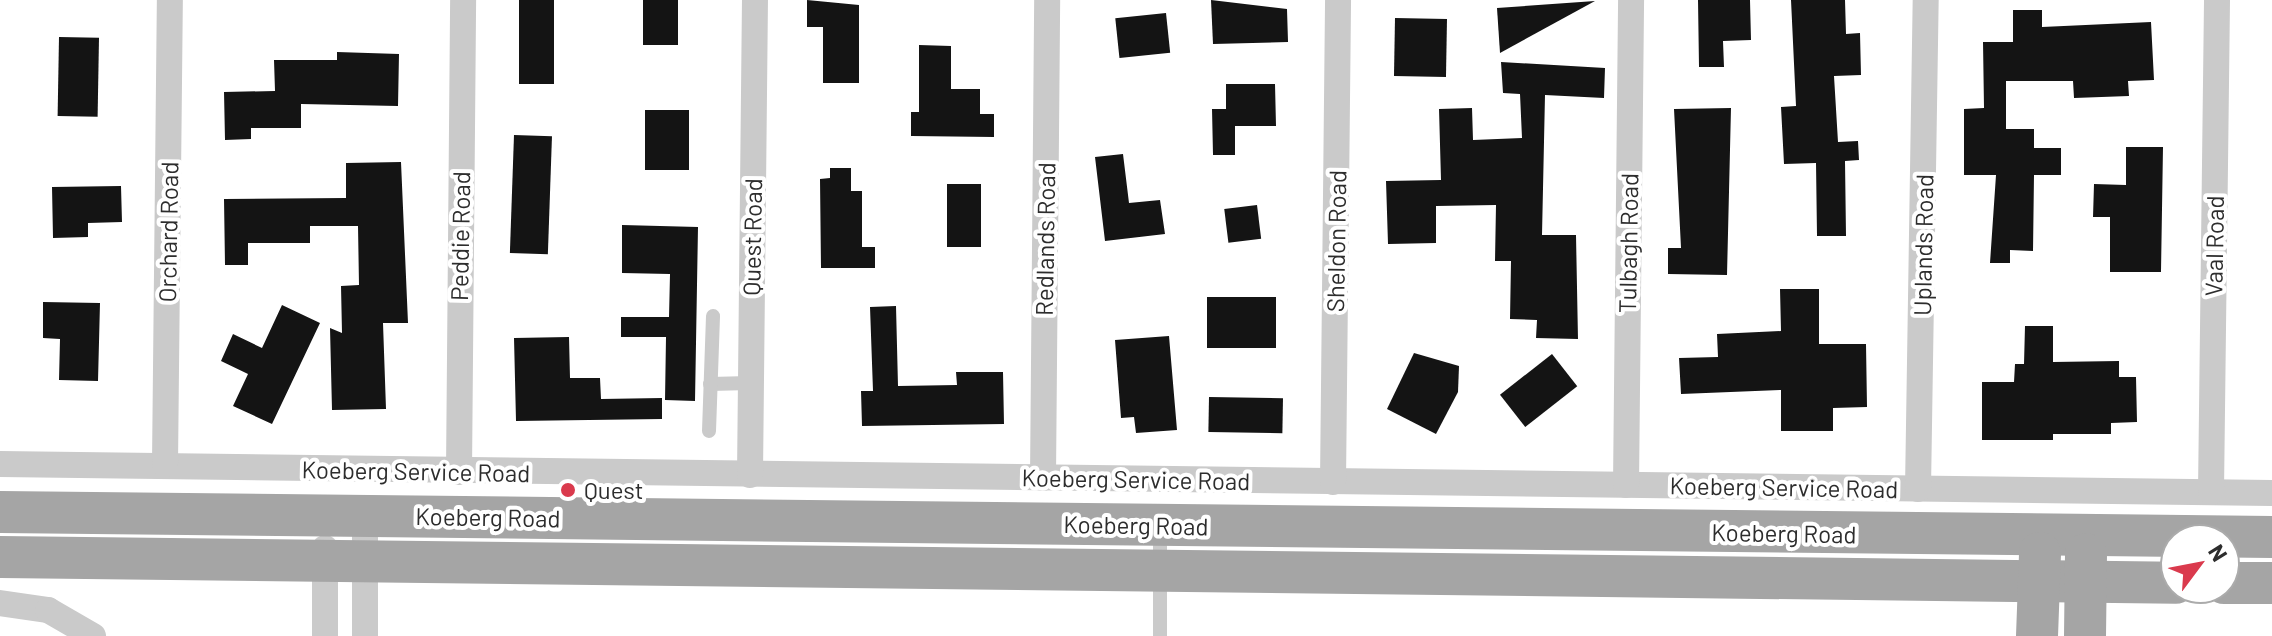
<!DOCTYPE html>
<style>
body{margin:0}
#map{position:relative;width:2272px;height:636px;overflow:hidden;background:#fff;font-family:Barlow,sans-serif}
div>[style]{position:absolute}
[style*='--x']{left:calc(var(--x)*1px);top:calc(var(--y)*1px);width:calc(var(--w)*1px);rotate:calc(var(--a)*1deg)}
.building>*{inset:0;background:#141414;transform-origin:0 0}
.service>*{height:14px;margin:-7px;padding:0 7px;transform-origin:7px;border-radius:7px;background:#cacaca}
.minor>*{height:26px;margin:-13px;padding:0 13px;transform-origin:13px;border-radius:13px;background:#cacaca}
.primary>*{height:42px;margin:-21px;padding:0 21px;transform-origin:21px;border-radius:21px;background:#a5a5a5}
.dots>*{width:22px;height:22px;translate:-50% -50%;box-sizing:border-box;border:4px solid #fff;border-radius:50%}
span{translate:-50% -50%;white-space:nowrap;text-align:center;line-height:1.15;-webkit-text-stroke:8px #fff;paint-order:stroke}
.street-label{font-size:24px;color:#2d2d2d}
.poi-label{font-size:24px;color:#2d2d2d}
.left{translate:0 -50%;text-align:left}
.north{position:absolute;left:2160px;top:524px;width:80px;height:80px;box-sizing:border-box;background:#fff;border:2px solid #ababab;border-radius:50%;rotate:58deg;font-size:22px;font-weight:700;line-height:32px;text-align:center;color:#2d2d2d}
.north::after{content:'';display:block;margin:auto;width:28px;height:36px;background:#da3a4d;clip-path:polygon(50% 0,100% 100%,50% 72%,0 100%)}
</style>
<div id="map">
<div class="building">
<div style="left:519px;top:0;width:35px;height:84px"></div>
<div style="left:643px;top:0;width:35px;height:45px"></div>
<div style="clip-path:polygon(807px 0,859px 5px,859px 83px,823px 83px,823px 27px,807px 27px)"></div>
<div style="clip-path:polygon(1211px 0,1287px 9px,1288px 42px,1213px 44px)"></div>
<div style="clip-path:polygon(1698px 0,1750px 0,1751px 40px,1723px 41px,1724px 67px,1699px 67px)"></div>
<div style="clip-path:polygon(1791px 0,1845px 0,1846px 34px,1860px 33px,1861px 75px,1834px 76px,1838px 142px,1858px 141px,1859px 160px,1845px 161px,1846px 236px,1817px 236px,1816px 163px,1784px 164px,1781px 107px,1796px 106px)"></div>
<div style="clip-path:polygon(1595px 1px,1500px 53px,1497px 8px)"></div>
<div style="clip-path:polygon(2013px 10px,2042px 10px,2042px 27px,2151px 22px,2154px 80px,2128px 81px,2129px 96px,2074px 98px,2073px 81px,2006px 81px,2006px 129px,2034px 129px,2034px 148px,2061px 148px,2061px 175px,2034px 175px,2033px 251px,2010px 250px,2010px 263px,1990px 263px,1996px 175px,1964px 175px,1964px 109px,1984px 108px,1983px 42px,2013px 42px)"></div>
<div style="left:1166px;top:13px;width:40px;height:51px;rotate:84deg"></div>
<div style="left:1395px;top:18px;width:52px;height:58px;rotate:1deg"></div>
<div style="left:59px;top:37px;width:40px;height:79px;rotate:1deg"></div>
<div style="clip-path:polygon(919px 45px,951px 46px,951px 89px,980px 89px,980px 114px,994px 114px,994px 137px,911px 136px,911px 112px,919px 112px)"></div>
<div style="clip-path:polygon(337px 52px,399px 54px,398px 106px,301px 104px,301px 128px,251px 128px,251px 139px,225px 140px,224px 92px,275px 91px,274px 60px,337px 60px)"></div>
<div style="clip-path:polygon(1501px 62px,1605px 68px,1604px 98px,1545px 95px,1542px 235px,1576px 235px,1578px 339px,1536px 338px,1537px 320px,1510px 319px,1511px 261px,1495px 261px,1496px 205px,1436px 206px,1436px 243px,1388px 244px,1386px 181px,1441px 180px,1439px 109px,1472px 108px,1473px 140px,1522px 138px,1520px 94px,1503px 93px)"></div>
<div style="clip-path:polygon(1226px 84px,1275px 84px,1276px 126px,1235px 126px,1235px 155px,1213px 155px,1212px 109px,1226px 109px)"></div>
<div style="clip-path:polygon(1731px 108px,1727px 275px,1668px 274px,1668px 248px,1681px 248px,1674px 109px)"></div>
<div style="left:645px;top:110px;width:44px;height:60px"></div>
<div style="left:514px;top:135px;width:38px;height:118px;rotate:2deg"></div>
<div style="clip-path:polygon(2126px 147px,2163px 147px,2161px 272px,2110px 272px,2110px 217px,2093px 217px,2094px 184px,2126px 185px)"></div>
<div style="clip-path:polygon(1123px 154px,1129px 203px,1160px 200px,1165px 234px,1105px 241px,1095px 157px)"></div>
<div style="clip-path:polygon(401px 162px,408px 323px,383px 323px,386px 409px,332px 410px,330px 328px,342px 333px,341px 286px,359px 285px,358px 226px,310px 226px,310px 243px,248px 243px,248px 265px,225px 265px,224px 199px,346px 198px,346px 163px)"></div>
<div style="clip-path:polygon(830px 168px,851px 168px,851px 191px,862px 191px,862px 247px,875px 247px,875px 268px,821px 268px,820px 179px,830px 178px)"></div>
<div style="left:947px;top:184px;width:34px;height:63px"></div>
<div style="clip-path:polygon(121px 186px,122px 222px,88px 223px,88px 237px,53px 238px,52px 187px)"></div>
<div style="left:1257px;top:205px;width:34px;height:33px;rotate:83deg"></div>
<div style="clip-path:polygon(622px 225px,698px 227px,695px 401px,665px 400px,666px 337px,621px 337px,621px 317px,669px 317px,670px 274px,622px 273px)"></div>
<div style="clip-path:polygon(1780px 289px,1819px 289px,1819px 344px,1866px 344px,1867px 407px,1833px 408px,1833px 431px,1781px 431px,1781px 390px,1681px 394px,1679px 358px,1718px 357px,1717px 334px,1781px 331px)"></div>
<div style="left:1276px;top:297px;width:51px;height:69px;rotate:90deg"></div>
<div style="clip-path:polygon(43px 302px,100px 303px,98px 381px,59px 380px,60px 339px,43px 338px)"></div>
<div style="clip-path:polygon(282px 305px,320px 323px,272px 424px,233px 406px,248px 374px,221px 361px,233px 334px,262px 348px)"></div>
<div style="clip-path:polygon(896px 306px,898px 386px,957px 385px,956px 372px,1003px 372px,1004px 424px,862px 426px,861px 391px,873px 391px,870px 307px)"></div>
<div style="clip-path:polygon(2025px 326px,2053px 326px,2053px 362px,2119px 361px,2119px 377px,2136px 377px,2137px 422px,2111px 423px,2111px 434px,2053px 434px,2053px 440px,1982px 440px,1982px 382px,2014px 382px,2015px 364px,2024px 364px)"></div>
<div style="clip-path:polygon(1169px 336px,1177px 430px,1136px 433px,1134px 417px,1121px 418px,1115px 340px)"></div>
<div style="clip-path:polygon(569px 337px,570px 378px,600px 378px,601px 399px,662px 398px,662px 419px,516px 421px,514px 338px)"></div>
<div style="clip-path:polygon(1414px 353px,1459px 366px,1458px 392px,1436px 434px,1387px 409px)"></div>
<div style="left:1552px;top:354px;width:41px;height:66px;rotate:52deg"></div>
<div style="left:1209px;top:397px;width:74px;height:35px;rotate:1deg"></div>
</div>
<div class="service">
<div style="--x:710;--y:384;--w:40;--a:-1.4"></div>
<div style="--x:709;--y:431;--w:115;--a:-88"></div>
<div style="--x:1160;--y:636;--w:108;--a:-90"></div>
</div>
<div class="minor">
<div style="--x:0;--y:464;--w:2272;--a:0.73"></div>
<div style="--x:165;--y:464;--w:464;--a:-89.4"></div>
<div style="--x:459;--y:472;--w:472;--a:-89.5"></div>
<div style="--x:750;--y:475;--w:475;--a:-89.4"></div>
<div style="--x:1043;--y:478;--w:478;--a:-89.5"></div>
<div style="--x:1333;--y:482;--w:482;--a:-89.4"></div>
<div style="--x:1626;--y:485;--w:485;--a:-89.4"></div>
<div style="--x:1918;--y:489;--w:489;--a:-89.1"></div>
<div style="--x:2211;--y:492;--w:492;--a:-89.3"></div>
<div style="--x:365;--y:516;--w:120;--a:90"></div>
<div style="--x:0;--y:603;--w:49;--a:8.3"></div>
<div style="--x:48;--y:610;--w:52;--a:30"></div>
<div style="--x:325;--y:636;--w:88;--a:-90"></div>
</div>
<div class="primary">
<div style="--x:0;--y:512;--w:2272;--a:0.63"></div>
<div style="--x:0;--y:557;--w:2176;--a:0.68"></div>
<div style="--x:2224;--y:583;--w:48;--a:0"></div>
<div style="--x:2037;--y:636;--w:83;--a:-87.9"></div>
<div style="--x:2085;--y:636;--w:82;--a:-89.3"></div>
</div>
<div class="dots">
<div style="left:568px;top:490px;background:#da3a4d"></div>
</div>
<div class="street-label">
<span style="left:168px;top:232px;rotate:-89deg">Orchard Road</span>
<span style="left:460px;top:236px;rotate:-89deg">Peddie Road</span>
<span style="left:752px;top:237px;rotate:-89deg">Quest Road</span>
<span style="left:1045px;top:239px;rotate:-89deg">Redlands Road</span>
<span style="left:1336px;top:241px;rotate:-89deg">Sheldon Road</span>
<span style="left:1628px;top:243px;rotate:-89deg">Tulbagh Road</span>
<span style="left:1923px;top:245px;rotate:-89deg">Uplands Road</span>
<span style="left:2214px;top:246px;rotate:-89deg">Vaal Road</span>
<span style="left:416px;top:471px;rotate:1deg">Koeberg Service Road</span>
<span style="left:1136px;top:479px;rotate:1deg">Koeberg Service Road</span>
<span style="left:1784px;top:487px;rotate:1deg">Koeberg Service Road</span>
<span style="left:488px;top:517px;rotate:1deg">Koeberg Road</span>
<span style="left:1136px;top:525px;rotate:1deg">Koeberg Road</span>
<span style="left:1784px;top:533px;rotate:1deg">Koeberg Road</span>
</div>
<div class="poi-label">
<span class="left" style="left:584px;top:490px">Quest</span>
</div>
<div class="north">N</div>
</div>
